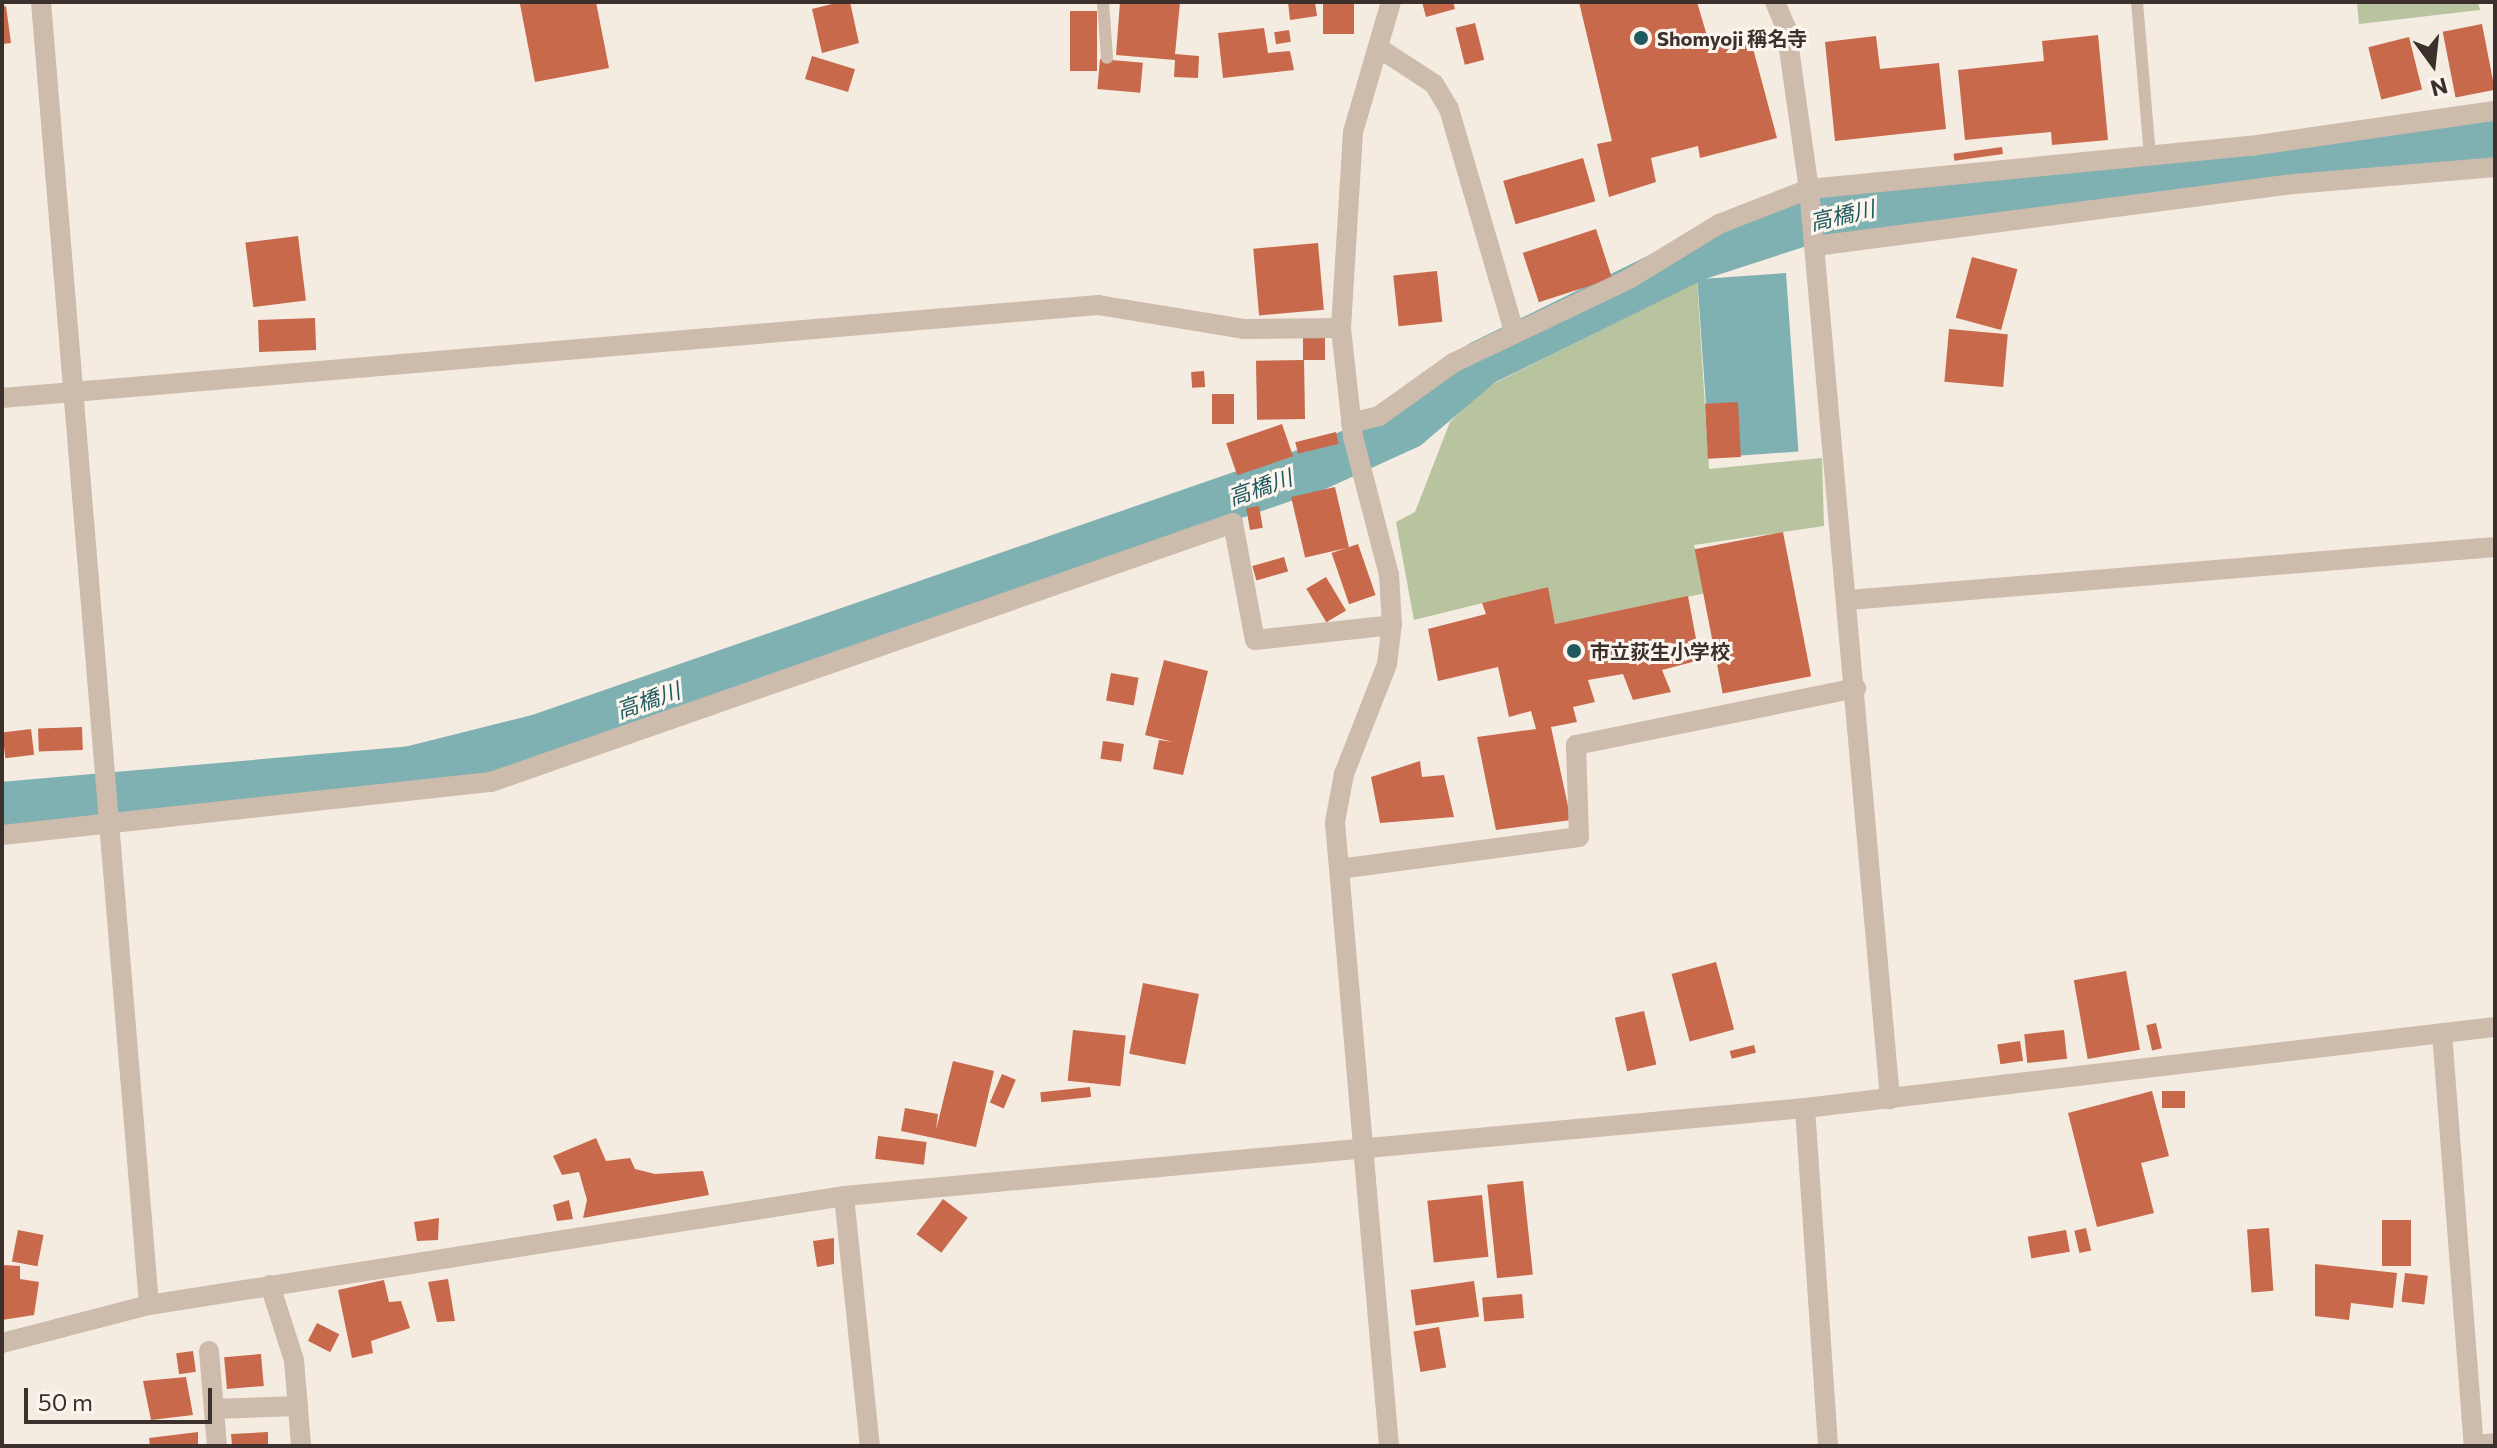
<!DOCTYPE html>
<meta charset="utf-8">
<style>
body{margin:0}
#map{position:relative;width:2497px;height:1448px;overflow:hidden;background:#f4ebe1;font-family:Commissioner,"Noto Sans JP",sans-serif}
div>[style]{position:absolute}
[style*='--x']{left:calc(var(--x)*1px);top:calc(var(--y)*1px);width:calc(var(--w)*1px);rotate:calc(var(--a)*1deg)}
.green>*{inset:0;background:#b8c4a0}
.water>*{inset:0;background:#7fb0b2;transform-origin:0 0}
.river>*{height:46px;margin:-23px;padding:0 23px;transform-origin:23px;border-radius:23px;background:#7fb0b2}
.building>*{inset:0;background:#c8694b;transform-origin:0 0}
.service>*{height:12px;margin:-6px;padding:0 6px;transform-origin:6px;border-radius:6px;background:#cdbbac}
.minor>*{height:20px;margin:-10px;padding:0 10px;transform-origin:10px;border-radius:10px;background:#cdbbac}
.dots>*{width:22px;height:22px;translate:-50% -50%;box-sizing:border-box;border:4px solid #fbf5ee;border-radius:50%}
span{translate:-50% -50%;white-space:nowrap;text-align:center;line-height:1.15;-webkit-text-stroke:6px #fbf5ee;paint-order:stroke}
.poi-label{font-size:20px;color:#3b302b;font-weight:700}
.left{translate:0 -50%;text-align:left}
.water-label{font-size:22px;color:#1f5a5e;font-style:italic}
.frame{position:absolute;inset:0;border:4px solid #3b302b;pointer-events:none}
.north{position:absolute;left:2393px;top:24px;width:80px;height:80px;-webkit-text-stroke:6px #fbf5ee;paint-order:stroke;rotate:165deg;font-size:22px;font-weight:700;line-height:32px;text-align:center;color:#3b302b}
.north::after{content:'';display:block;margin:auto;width:28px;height:36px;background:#3b302b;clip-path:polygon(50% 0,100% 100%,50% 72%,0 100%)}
.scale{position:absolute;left:24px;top:1388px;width:188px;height:36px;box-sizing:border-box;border:4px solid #3b302b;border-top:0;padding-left:10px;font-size:24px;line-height:28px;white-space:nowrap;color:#3b302b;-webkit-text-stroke:6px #fbf5ee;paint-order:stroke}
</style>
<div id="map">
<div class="green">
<div style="clip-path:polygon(2357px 2px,2478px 2px,2480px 10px,2359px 24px)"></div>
<div style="clip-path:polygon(1697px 281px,1709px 469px,1822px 458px,1824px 526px,1694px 545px,1706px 593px,1555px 624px,1547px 587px,1414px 620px,1396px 522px,1415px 512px,1450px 422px,1481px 390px)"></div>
</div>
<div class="water">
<div style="left:1786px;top:273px;width:179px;height:89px;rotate:86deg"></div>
</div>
<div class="river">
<div style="--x:2;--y:805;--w:411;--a:-5"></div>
<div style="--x:411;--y:769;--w:132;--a:-14"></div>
<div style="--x:539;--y:737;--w:822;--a:-19.1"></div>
<div style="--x:1316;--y:468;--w:101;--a:-24.5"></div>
<div style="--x:1408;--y:426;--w:97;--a:-40.4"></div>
<div style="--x:1482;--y:363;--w:237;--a:-26.2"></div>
<div style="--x:1695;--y:258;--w:160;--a:-17.9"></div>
<div style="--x:1847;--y:209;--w:652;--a:-6.17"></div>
</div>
<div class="building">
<div style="clip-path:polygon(596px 2px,609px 68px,535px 82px,520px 4px)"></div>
<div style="clip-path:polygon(840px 2px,850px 2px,859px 43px,822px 53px,812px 9px)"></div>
<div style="clip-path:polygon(1120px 2px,1180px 3px,1175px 54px,1199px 56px,1198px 78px,1174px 77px,1175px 60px,1116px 55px)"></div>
<div style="clip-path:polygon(1288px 2px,1315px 2px,1317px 16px,1290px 20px)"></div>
<div style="left:1323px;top:2px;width:31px;height:32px"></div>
<div style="clip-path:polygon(1422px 2px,1453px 2px,1455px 9px,1426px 17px)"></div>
<div style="clip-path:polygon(1579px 2px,1697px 2px,1710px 46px,1751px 41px,1777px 138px,1700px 158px,1698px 146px,1651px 158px,1656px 182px,1609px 197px,1597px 144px,1612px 141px)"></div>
<div style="clip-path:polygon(6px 6px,11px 43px,2px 44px,2px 7px)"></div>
<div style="left:1070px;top:11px;width:27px;height:60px"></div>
<div style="left:1475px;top:23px;width:38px;height:20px;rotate:76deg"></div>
<div style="left:2482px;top:24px;width:67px;height:40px;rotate:79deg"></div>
<div style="clip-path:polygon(1264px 28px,1268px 53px,1290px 51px,1294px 70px,1223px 78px,1218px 33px)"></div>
<div style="left:1289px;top:30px;width:12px;height:15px;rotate:81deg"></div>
<div style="clip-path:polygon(2098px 35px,2108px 140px,2052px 145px,2051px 132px,1965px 140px,1958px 70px,2044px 61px,2042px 41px)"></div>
<div style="clip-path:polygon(1876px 36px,1880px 69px,1939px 63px,1946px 129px,1835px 141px,1825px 42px)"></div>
<div style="left:2409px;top:37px;width:54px;height:42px;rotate:76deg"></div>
<div style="left:812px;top:56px;width:45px;height:24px;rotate:17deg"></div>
<div style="left:1100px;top:59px;width:43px;height:30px;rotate:5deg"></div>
<div style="left:2002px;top:147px;width:7px;height:49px;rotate:82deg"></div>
<div style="left:1583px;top:158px;width:45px;height:83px;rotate:74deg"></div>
<div style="left:1596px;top:229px;width:52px;height:77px;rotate:72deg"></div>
<div style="left:298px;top:236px;width:65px;height:53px;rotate:83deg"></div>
<div style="left:1318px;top:243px;width:67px;height:65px;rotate:85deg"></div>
<div style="left:1972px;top:257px;width:47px;height:63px;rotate:15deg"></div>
<div style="left:1437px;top:271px;width:51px;height:44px;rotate:84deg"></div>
<div style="left:315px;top:318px;width:32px;height:57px;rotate:88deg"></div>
<div style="left:1949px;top:329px;width:59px;height:53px;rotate:5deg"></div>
<div style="left:1303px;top:337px;width:22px;height:23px"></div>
<div style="left:1304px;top:360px;width:59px;height:48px;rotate:89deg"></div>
<div style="left:1204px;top:371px;width:16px;height:13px;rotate:86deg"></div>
<div style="left:1212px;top:394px;width:22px;height:30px"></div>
<div style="left:1738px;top:402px;width:55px;height:33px;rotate:87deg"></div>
<div style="left:1282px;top:424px;width:34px;height:59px;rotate:71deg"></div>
<div style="left:1336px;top:432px;width:12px;height:42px;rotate:76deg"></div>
<div style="left:1335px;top:487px;width:62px;height:45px;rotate:77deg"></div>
<div style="left:1259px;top:506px;width:22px;height:13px;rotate:80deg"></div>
<div style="left:1783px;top:532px;width:147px;height:90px;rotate:79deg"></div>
<div style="left:1358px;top:544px;width:54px;height:28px;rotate:71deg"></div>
<div style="left:1284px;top:557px;width:15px;height:33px;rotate:74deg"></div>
<div style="left:1326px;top:577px;width:39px;height:23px;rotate:59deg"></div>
<div style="clip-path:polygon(1548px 587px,1555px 624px,1688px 596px,1700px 660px,1662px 670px,1671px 692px,1633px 700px,1623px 674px,1588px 680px,1595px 702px,1573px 707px,1577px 722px,1551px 727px,1571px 820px,1496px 830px,1477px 737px,1536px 729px,1531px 711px,1509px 717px,1498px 667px,1438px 681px,1428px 629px,1486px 614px,1482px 603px)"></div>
<div style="clip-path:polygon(1164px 660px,1208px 671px,1183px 775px,1153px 769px,1159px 740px,1173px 742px,1145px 735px)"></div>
<div style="left:1111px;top:673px;width:28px;height:28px;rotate:10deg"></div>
<div style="left:82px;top:727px;width:23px;height:44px;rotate:88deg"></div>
<div style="left:31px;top:729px;width:26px;height:29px;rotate:83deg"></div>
<div style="left:1103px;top:741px;width:21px;height:18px;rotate:8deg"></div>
<div style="clip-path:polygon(1420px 761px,1422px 777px,1444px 775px,1454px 817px,1380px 823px,1371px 777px)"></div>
<div style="left:1716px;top:962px;width:70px;height:46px;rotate:75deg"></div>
<div style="left:2126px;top:971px;width:80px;height:53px;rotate:80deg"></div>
<div style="left:1143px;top:983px;width:57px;height:72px;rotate:11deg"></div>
<div style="left:1644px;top:1011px;width:55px;height:30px;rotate:77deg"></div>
<div style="left:2156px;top:1023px;width:26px;height:10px;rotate:77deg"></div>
<div style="left:1073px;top:1030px;width:53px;height:51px;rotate:6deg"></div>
<div style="left:2064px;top:1030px;width:29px;height:40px;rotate:84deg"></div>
<div style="left:2020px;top:1041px;width:20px;height:23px;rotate:81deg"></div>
<div style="left:1754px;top:1045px;width:8px;height:25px;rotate:76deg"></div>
<div style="clip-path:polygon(953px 1061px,994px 1071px,976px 1147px,901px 1131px,905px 1108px,938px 1114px,936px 1130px)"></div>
<div style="left:1002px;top:1074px;width:15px;height:31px;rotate:23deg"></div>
<div style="left:1090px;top:1087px;width:10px;height:50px;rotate:84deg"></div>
<div style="clip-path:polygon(2152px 1091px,2169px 1156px,2141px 1163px,2154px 1213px,2097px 1227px,2068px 1113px)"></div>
<div style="left:2185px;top:1091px;width:17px;height:23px;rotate:90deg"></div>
<div style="left:878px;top:1136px;width:49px;height:23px;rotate:7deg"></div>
<div style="clip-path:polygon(596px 1138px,606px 1161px,630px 1158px,635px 1169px,655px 1174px,703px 1171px,709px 1195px,583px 1218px,587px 1200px,579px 1172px,562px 1175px,553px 1156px)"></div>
<div style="left:1523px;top:1181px;width:94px;height:36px;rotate:84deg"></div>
<div style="left:1482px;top:1195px;width:62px;height:55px;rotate:84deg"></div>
<div style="left:943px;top:1199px;width:31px;height:44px;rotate:37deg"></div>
<div style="clip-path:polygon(569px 1200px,573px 1219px,557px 1221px,553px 1205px)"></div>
<div style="clip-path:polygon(439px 1218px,438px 1240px,417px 1241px,414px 1222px)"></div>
<div style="left:2382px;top:1220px;width:29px;height:46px"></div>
<div style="left:2086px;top:1228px;width:23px;height:12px;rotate:77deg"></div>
<div style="left:2269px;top:1228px;width:63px;height:22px;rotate:86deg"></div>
<div style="left:18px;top:1230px;width:26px;height:32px;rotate:11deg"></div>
<div style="left:2066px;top:1230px;width:22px;height:39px;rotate:80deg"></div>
<div style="clip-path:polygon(834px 1238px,834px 1264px,817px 1267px,813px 1241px)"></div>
<div style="clip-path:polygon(2315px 1264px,2397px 1273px,2393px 1308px,2351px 1303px,2349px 1320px,2315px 1316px)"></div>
<div style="clip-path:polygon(2px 1265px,20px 1266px,20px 1279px,39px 1282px,34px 1315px,2px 1320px)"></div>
<div style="left:2405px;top:1273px;width:23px;height:29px;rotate:7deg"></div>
<div style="clip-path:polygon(448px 1279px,455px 1321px,437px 1322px,428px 1282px)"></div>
<div style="clip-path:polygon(384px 1280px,389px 1302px,401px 1301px,410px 1328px,371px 1341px,373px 1353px,352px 1358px,338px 1290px)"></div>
<div style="left:1474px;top:1281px;width:36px;height:64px;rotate:82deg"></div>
<div style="left:1522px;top:1294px;width:24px;height:40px;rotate:85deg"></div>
<div style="left:317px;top:1323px;width:25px;height:20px;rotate:27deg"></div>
<div style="left:1439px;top:1327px;width:41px;height:26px;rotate:80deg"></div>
<div style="left:193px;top:1351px;width:21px;height:17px;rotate:82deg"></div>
<div style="left:261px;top:1354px;width:32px;height:37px;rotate:85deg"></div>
<div style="clip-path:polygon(186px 1377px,193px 1415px,151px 1420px,143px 1381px)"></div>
<div style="clip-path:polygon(198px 1432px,198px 1446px,150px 1446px,149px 1438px)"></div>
<div style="clip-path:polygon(268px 1432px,268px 1446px,232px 1446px,231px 1434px)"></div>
</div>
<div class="service">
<div style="--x:1103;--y:2;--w:56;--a:85.9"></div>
<div style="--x:2137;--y:2;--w:155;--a:85.2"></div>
</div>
<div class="minor">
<div style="--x:41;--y:2;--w:1307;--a:85.26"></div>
<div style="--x:1775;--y:2;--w:28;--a:67"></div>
<div style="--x:1786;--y:28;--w:163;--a:81.9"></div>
<div style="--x:1809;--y:189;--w:914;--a:84.91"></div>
<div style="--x:1382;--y:50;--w:62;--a:33.2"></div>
<div style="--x:1434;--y:84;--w:29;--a:59"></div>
<div style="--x:1449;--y:109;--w:231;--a:73.7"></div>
<div style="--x:1815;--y:246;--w:483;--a:-7.4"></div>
<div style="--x:2294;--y:184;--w:202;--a:-4.8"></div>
<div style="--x:2;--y:398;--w:1100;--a:-4.85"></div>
<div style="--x:1098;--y:305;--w:149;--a:9.3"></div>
<div style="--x:1245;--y:329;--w:96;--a:-0.6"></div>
<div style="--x:1351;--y:423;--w:29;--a:-14"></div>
<div style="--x:1379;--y:416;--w:91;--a:-35.6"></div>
<div style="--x:1453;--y:363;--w:195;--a:-25.5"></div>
<div style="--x:1629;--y:279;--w:105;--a:-31.4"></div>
<div style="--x:1719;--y:224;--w:97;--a:-21.3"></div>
<div style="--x:1809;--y:189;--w:444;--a:-5.6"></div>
<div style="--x:2251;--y:146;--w:246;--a:-8.2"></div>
<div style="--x:1849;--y:600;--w:648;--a:-4.69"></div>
<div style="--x:2;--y:835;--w:492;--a:-6.2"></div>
<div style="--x:491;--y:782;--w:786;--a:-19.24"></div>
<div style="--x:1233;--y:523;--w:119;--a:79.4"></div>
<div style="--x:1255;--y:640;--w:138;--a:-6.2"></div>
<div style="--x:1339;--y:869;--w:242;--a:-7.6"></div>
<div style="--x:1579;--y:837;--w:92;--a:-91.9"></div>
<div style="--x:1576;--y:745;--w:286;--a:-11.5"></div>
<div style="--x:2442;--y:1033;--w:413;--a:85.6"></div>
<div style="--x:2474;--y:1445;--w:21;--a:-5"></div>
<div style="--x:1805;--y:1108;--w:339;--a:86.1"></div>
<div style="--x:844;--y:1196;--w:251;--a:84.1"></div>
<div style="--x:270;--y:1285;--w:79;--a:72.3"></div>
<div style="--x:294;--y:1360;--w:86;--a:85.3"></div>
<div style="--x:2;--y:1343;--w:152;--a:-14.5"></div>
<div style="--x:149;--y:1305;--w:703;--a:-8.91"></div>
<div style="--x:844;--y:1196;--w:965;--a:-5.23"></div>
<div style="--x:1805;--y:1108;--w:695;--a:-6.7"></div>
<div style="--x:209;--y:1351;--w:95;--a:85.2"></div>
<div style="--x:214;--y:1409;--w:84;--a:-2"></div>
<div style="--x:1389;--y:1446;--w:626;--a:-94.95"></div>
<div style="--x:1335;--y:822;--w:49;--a:-79.4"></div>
<div style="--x:1344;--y:774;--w:118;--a:-68.6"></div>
<div style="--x:1387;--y:664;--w:39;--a:-83"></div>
<div style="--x:1392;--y:625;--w:50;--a:-93.4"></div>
<div style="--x:1389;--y:575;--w:143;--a:-104.6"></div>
<div style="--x:1353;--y:437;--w:110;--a:-96.3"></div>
<div style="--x:1341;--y:328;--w:196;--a:-86.5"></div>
<div style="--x:1353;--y:132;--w:135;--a:-73.7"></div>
</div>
<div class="dots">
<div style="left:1641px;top:38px;background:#1f5a5e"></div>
<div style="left:1574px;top:651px;background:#1f5a5e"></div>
</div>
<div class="poi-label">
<span class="left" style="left:1657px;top:38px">Shomyoji 稱名寺</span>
<span class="left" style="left:1590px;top:651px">市立荻生小学校</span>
</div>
<div class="water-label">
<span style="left:1842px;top:215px;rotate:-13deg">高橋川</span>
<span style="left:1260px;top:487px;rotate:-19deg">高橋川</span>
<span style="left:648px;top:700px;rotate:-19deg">高橋川</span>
</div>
<div class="frame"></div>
<div class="north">N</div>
<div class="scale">50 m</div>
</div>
